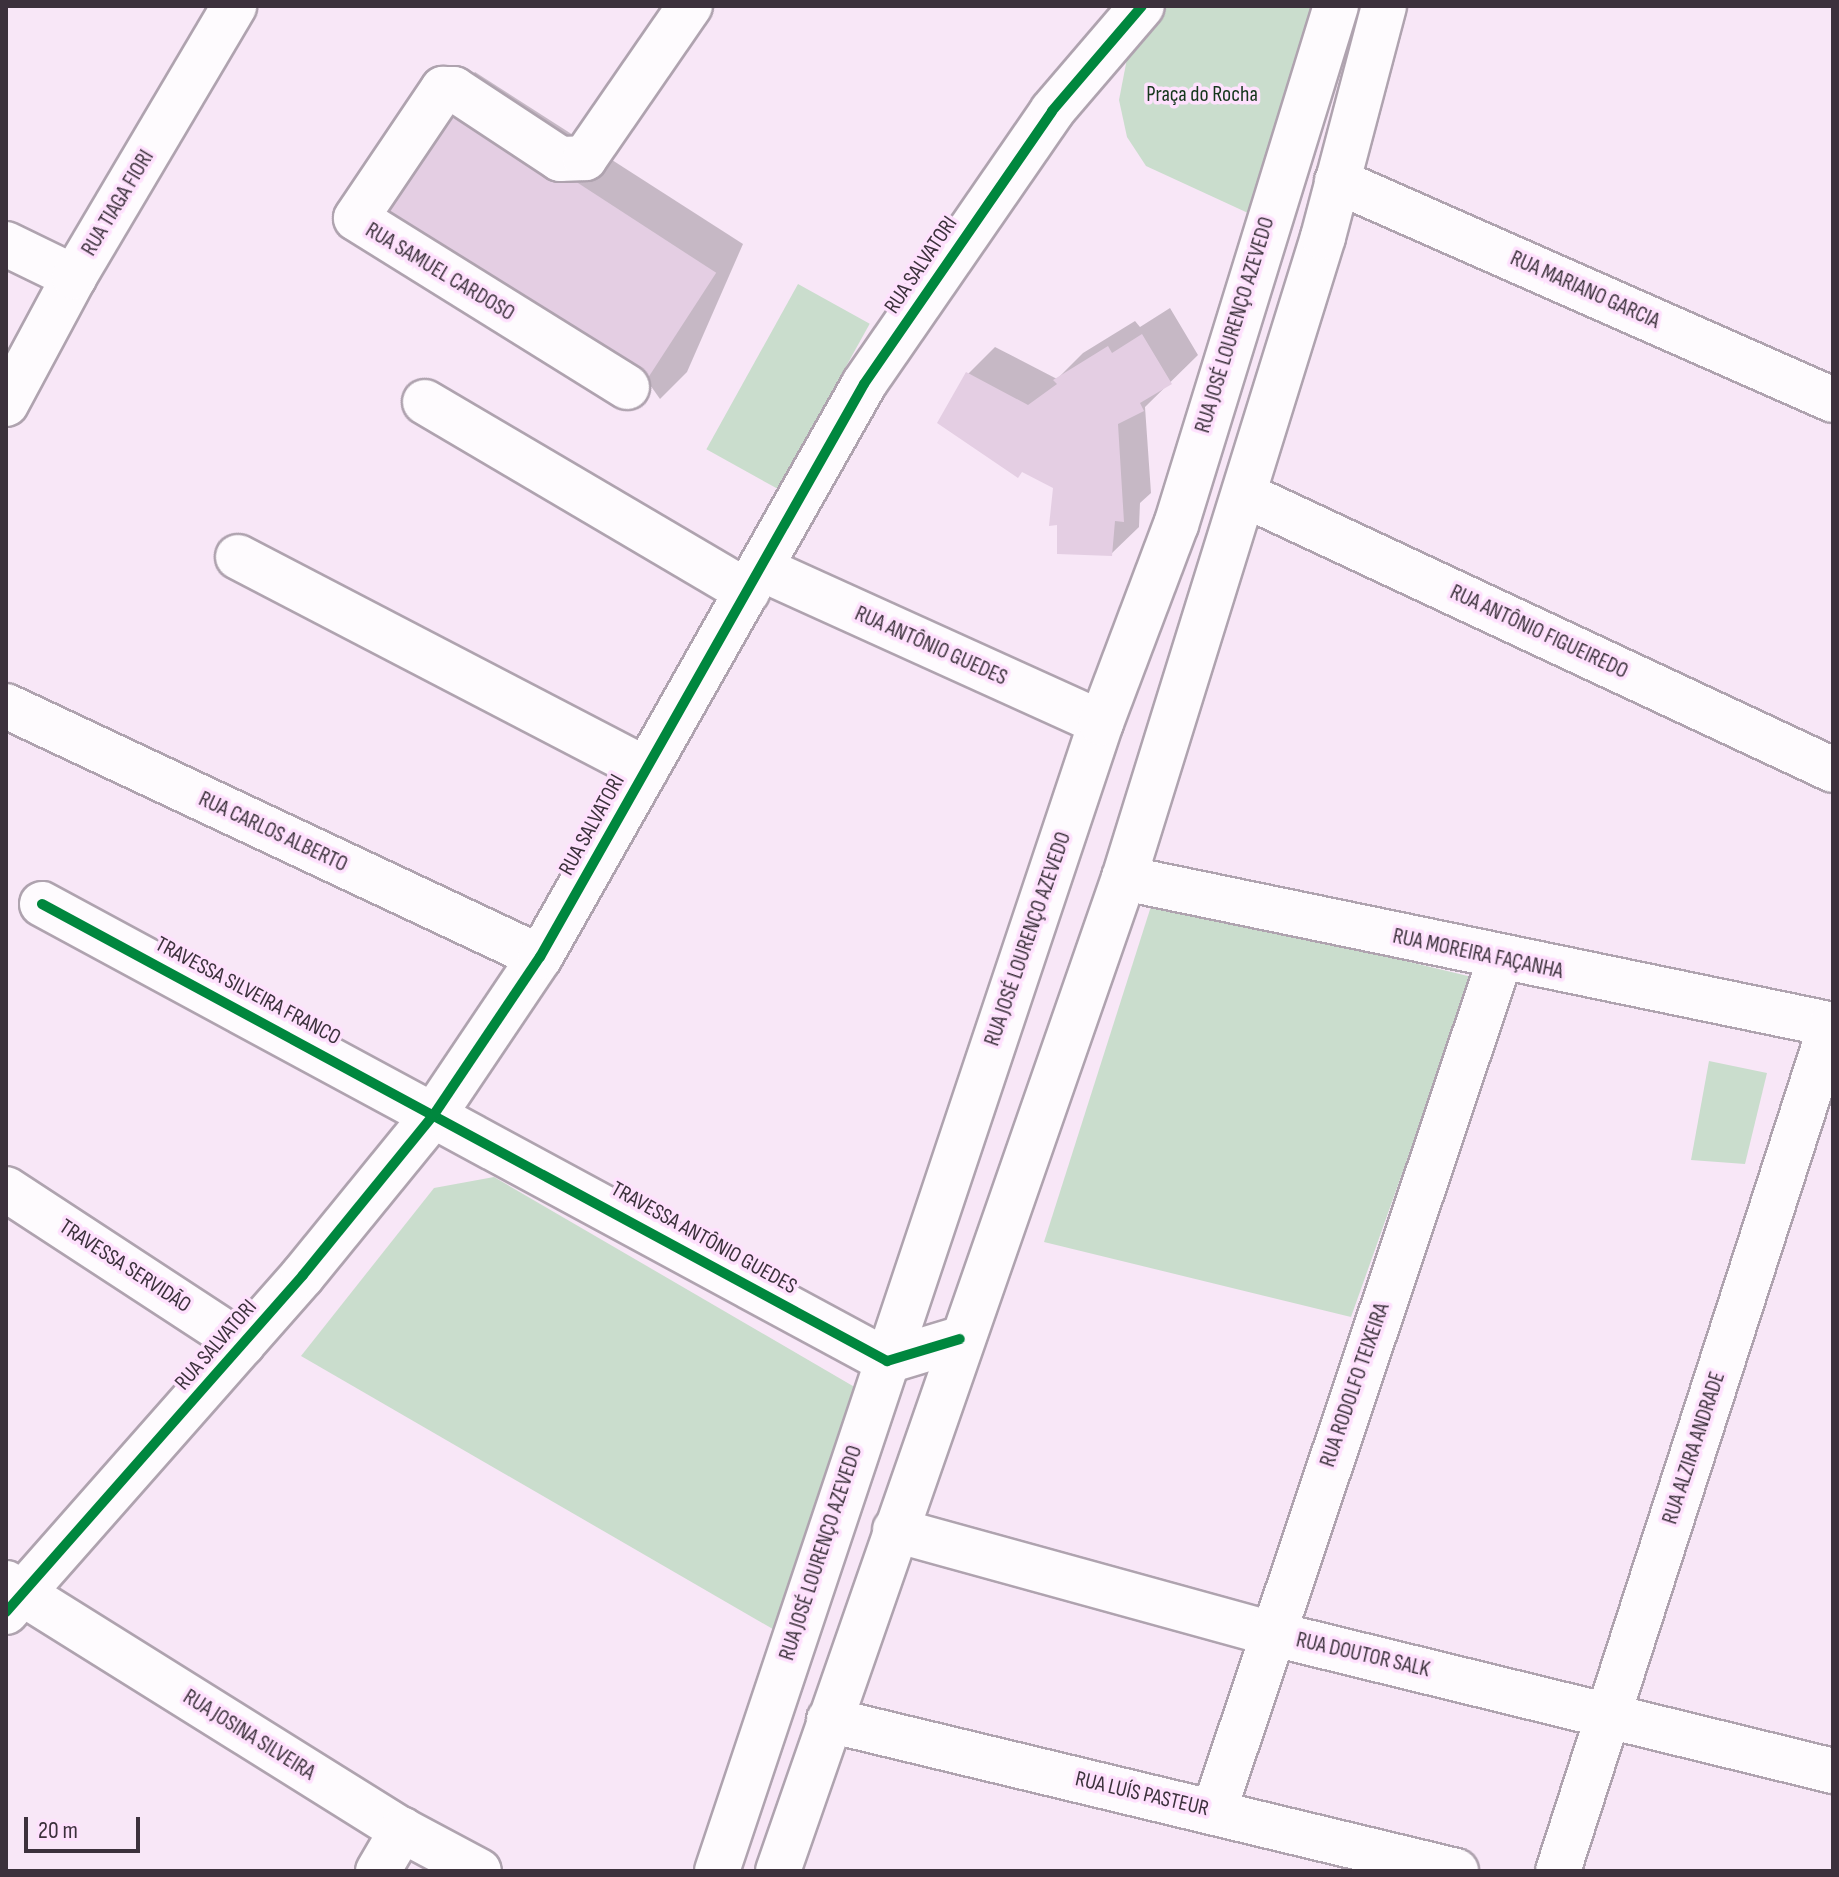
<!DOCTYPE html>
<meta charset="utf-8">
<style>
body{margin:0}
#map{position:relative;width:1839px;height:1877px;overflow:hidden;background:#f8e7f7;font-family:"Sofia Sans Condensed",sans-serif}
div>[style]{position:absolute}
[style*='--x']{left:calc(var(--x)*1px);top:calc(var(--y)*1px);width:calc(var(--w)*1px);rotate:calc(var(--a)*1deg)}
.green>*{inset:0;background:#caddcd;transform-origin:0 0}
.shadow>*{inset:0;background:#0003}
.building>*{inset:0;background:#e4cee3;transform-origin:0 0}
.roads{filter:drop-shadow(2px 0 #afa3af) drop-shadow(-2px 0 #afa3af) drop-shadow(0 2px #afa3af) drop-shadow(0 -2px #afa3af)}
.minor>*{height:44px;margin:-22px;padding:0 22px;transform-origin:22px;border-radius:22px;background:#fefbfe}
.major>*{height:44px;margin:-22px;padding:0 22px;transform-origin:22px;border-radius:22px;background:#fefbfe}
.cycleway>*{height:10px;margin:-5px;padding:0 5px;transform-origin:5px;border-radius:5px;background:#00873e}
span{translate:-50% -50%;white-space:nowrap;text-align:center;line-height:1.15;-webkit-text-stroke:7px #fee1fd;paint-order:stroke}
.park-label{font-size:22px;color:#15361c}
.street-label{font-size:22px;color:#3c313c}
.frame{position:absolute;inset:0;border:8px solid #3c313c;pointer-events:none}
.scale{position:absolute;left:24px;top:1817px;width:116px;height:36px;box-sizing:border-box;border:4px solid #3c313c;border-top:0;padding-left:10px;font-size:24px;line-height:28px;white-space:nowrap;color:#3c313c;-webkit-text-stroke:6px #fee1fd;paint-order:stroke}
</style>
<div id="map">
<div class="green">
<div style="clip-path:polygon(1164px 6px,1314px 6px,1248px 213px,1146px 166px,1127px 137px,1119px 100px,1130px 43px)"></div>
<div style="left:798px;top:284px;width:82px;height:189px;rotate:29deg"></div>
<div style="clip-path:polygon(1153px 900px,1472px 977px,1351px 1317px,1044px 1242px)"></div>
<div style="clip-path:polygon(1709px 1061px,1767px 1073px,1745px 1164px,1691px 1160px)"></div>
<div style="clip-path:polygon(494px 1177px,858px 1389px,778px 1632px,301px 1356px,434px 1188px)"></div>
</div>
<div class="shadow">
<div style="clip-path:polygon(475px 72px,743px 244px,687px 372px,660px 399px,448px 99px)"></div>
<div style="clip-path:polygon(1170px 308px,1198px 355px,1145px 407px,1151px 493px,1140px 503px,1139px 527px,1111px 554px,1059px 522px,1055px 487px,968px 374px,995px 347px,1057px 379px,1083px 353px,1135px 321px,1140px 327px)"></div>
</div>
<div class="building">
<div style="left:447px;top:98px;width:321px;height:148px;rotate:33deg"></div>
<div style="clip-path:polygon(1142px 334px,1172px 384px,1140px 403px,1144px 411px,1118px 424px,1124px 522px,1115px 521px,1112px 556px,1057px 554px,1057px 525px,1049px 526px,1053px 488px,1022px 472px,1018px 478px,937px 423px,966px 372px,1028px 405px,1057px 384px,1053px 380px,1108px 346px,1112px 353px)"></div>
</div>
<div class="roads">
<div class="minor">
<div style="--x:1337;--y:181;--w:542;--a:23.82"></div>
<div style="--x:6;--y:244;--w:76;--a:25.9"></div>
<div style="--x:627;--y:387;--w:319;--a:-148.1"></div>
<div style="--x:356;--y:218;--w:156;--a:-56"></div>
<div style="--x:443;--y:89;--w:11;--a:0"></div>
<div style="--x:454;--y:89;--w:127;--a:33.4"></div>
<div style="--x:560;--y:159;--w:25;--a:-2"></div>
<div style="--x:585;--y:158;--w:185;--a:-55.4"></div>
<div style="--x:425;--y:402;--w:374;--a:30.5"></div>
<div style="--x:6;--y:404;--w:144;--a:-61.8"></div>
<div style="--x:74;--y:277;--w:315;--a:-59.4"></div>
<div style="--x:1245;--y:495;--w:649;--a:25.06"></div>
<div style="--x:238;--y:557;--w:460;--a:27.5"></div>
<div style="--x:762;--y:569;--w:372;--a:24.4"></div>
<div style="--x:6;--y:706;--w:590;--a:25.18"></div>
<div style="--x:1124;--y:878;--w:724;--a:11.71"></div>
<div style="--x:42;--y:904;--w:961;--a:28.41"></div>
<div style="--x:887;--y:1361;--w:76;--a:-16.8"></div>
<div style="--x:6;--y:1189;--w:283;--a:33.2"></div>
<div style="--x:895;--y:1530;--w:389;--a:15.4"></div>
<div style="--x:1270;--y:1633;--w:580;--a:13.77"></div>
<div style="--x:6;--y:1583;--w:467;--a:32"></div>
<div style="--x:402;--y:1830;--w:87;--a:28"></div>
<div style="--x:6;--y:1612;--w:449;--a:-48.6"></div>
<div style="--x:303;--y:1275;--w:209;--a:-50.8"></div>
<div style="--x:435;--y:1113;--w:188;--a:-56.1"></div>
<div style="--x:540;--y:957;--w:658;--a:-60.51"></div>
<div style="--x:864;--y:384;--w:331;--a:-55.4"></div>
<div style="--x:1052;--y:111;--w:138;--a:-49.4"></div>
<div style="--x:829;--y:1720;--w:645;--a:13.54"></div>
<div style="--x:1214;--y:1811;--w:899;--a:-71.44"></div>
<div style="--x:378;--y:1871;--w:48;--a:-59.7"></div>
<div style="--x:1558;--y:1871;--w:889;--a:-72.12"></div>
</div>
<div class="major">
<div style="--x:717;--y:1871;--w:1211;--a:-71.51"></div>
<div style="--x:1101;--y:723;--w:212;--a:-69.3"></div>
<div style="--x:1176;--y:525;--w:543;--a:-72.87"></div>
<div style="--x:778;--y:1871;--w:1052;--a:-70.79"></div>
<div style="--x:1124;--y:878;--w:671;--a:-72.75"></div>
<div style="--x:1323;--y:237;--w:239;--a:-75.2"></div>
</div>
</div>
<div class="cycleway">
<div style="--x:42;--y:904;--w:961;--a:28.41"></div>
<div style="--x:887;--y:1361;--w:76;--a:-16.8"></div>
<div style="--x:6;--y:1612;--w:449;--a:-48.6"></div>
<div style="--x:303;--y:1275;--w:209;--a:-50.8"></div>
<div style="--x:435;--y:1113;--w:188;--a:-56.1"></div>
<div style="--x:540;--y:957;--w:658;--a:-60.51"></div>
<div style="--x:864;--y:384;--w:331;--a:-55.4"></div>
<div style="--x:1052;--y:111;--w:138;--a:-49.4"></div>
</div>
<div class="park-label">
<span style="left:1202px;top:95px">Praça do Rocha</span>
</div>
<div class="street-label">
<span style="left:118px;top:203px;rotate:-59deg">RUA TIAGA FIORI</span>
<span style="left:921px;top:265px;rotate:-56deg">RUA SALVATORI</span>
<span style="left:440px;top:272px;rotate:31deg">RUA SAMUEL CARDOSO</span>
<span style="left:1585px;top:290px;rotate:24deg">RUA MARIANO GARCIA</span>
<span style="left:1235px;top:325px;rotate:-73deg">RUA JOSÉ LOURENÇO AZEVEDO</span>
<span style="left:1539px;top:632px;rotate:25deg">RUA ANTÔNIO FIGUEIREDO</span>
<span style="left:931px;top:646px;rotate:24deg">RUA ANTÔNIO GUEDES</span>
<span style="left:592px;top:825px;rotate:-61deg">RUA SALVATORI</span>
<span style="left:273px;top:832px;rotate:25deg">RUA CARLOS ALBERTO</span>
<span style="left:1028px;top:939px;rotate:-71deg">RUA JOSÉ LOURENÇO AZEVEDO</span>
<span style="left:1478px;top:954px;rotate:12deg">RUA MOREIRA FAÇANHA</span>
<span style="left:248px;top:991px;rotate:28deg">TRAVESSA SILVEIRA FRANCO</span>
<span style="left:704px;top:1238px;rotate:29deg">TRAVESSA ANTÔNIO GUEDES</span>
<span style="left:125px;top:1266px;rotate:33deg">TRAVESSA SERVIDÃO</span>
<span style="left:216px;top:1345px;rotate:-49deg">RUA SALVATORI</span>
<span style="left:1355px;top:1385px;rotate:-71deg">RUA RODOLFO TEIXEIRA</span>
<span style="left:1694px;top:1448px;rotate:-72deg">RUA ALZIRA ANDRADE</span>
<span style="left:821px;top:1553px;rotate:-72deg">RUA JOSÉ LOURENÇO AZEVEDO</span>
<span style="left:1363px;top:1655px;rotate:13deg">RUA DOUTOR SALK</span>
<span style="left:249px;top:1735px;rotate:32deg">RUA JOSINA SILVEIRA</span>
<span style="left:1142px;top:1794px;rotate:13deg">RUA LUÍS PASTEUR</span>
</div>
<div class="frame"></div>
<div class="scale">20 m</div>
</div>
